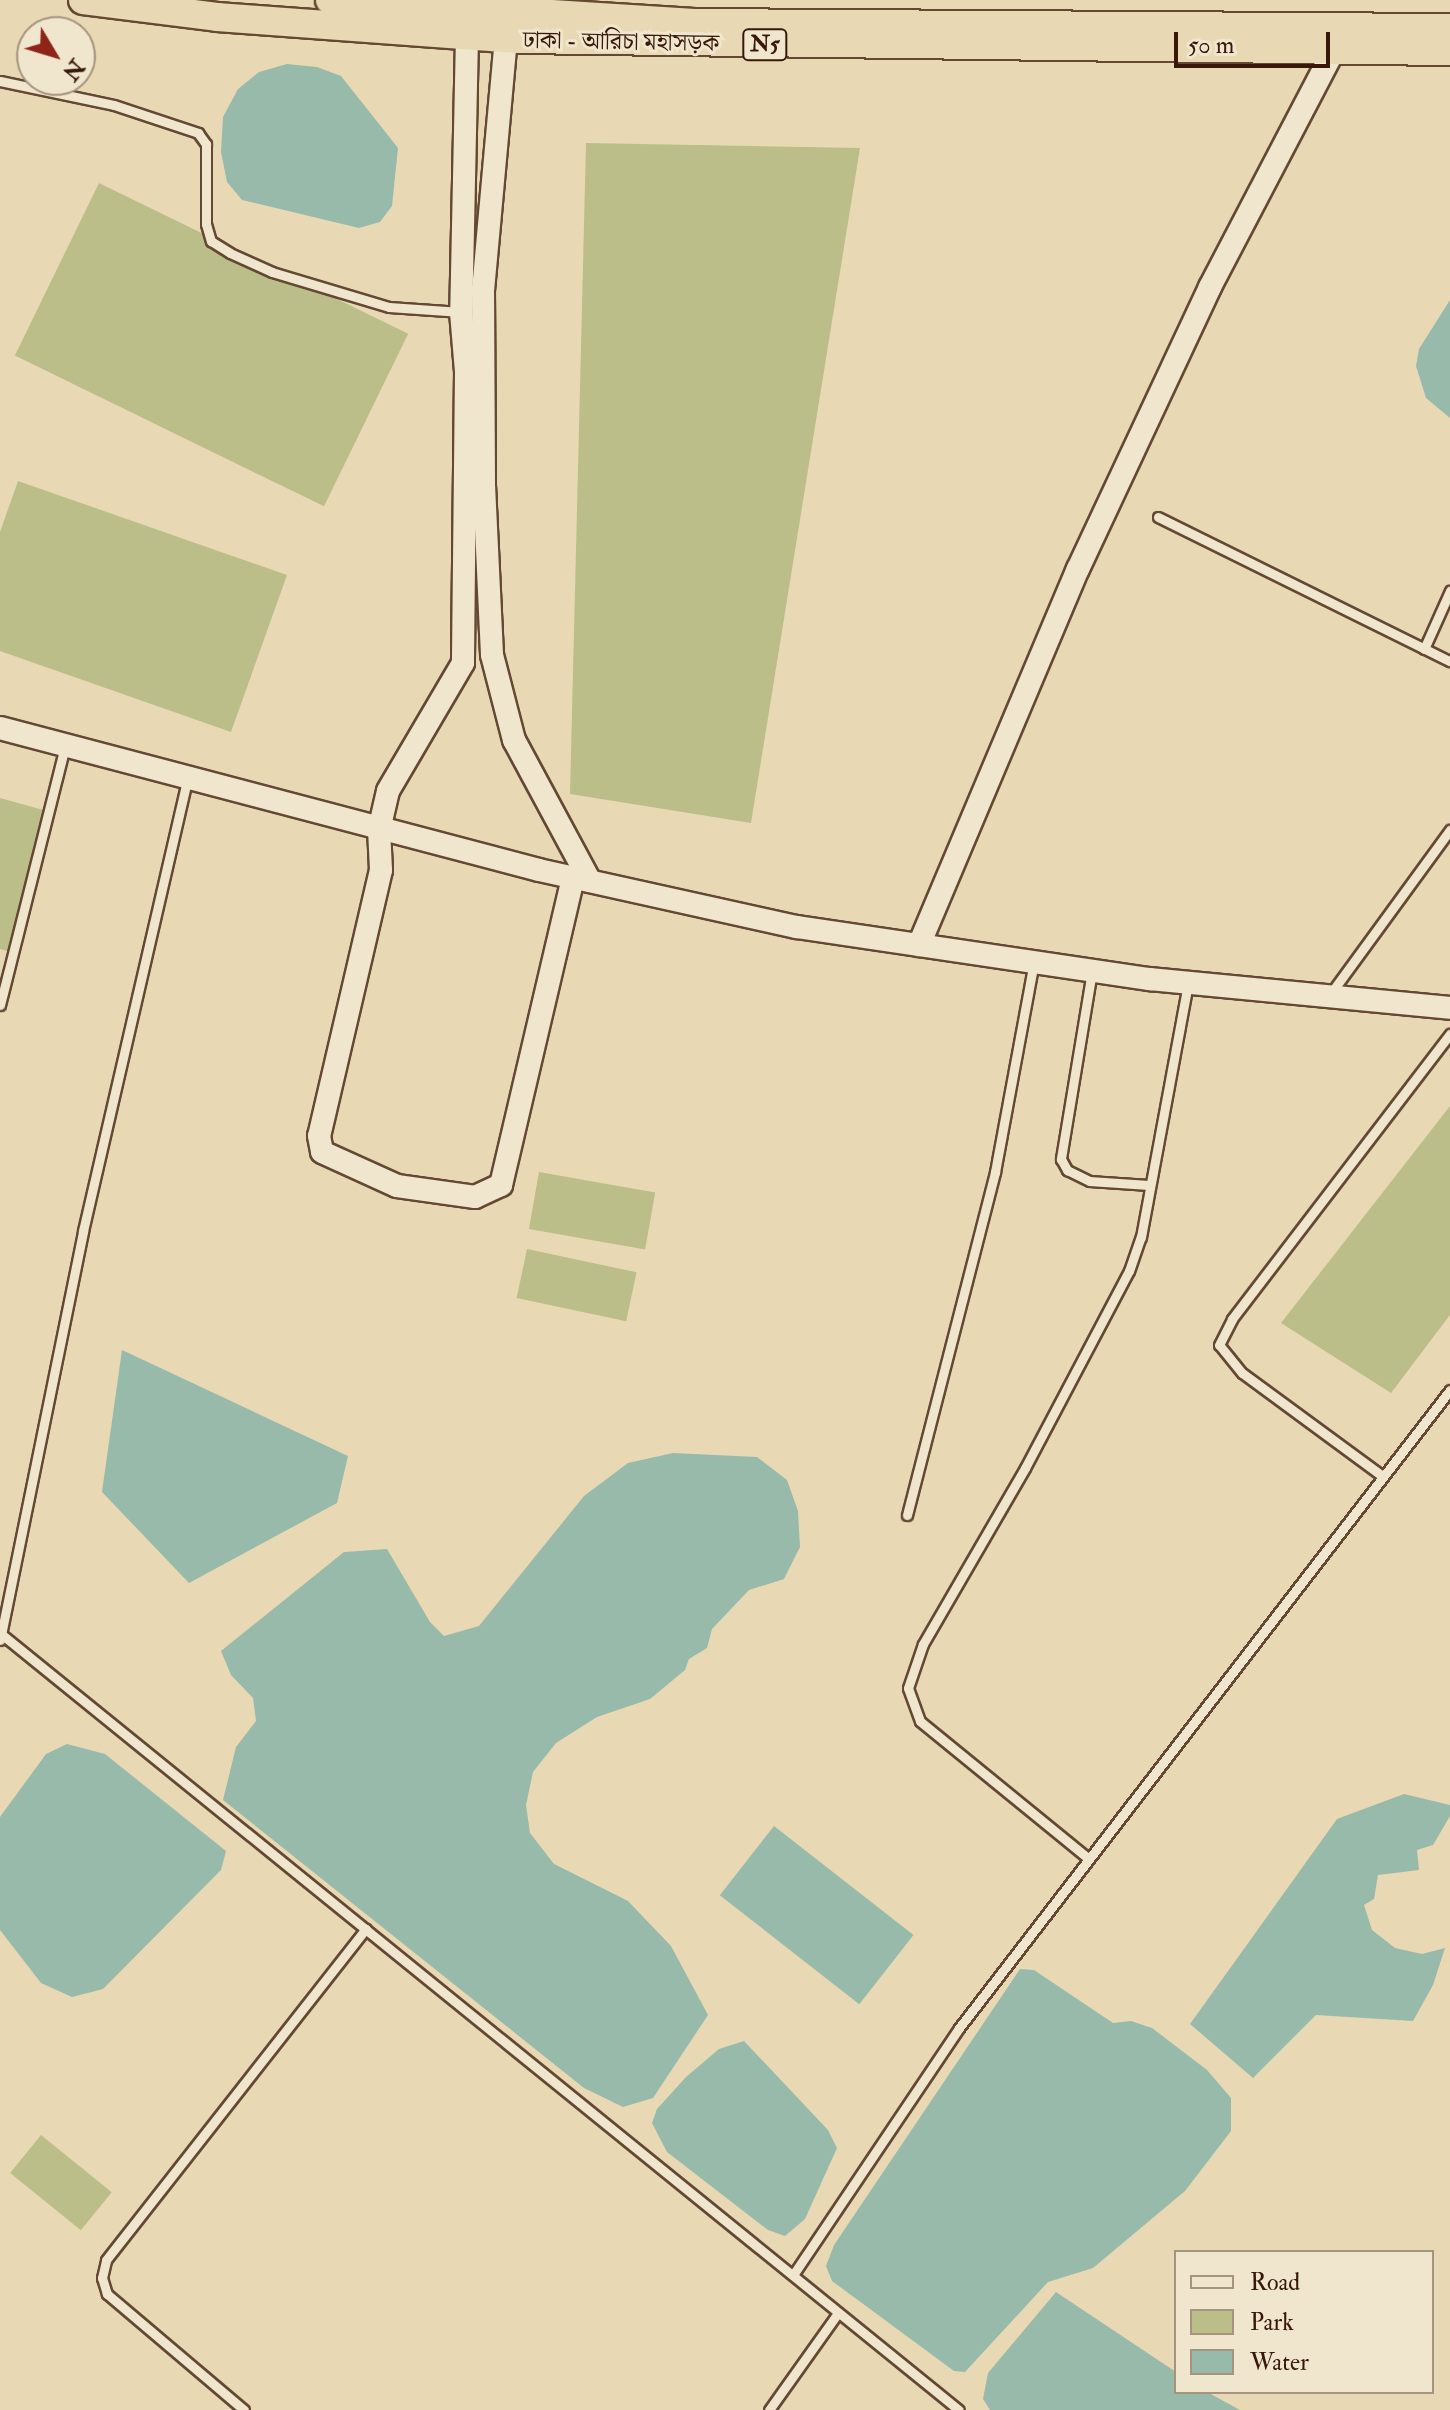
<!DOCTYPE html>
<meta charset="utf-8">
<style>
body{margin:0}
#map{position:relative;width:1450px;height:2410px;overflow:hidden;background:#e8d9b4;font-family:"IM FELL Double Pica","Noto Serif Bengali",serif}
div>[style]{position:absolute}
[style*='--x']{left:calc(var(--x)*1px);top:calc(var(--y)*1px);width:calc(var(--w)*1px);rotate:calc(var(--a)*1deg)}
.green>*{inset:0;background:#bbbe89;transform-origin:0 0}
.water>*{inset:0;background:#97baaa;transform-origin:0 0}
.roads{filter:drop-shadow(2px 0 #644834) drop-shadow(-2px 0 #644834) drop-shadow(0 2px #644834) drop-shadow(0 -2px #644834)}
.service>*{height:9px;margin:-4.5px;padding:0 4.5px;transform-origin:4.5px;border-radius:4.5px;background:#f0e6ce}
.tertiary>*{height:22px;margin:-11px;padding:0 11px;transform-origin:11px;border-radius:11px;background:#f0e6ce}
.trunk>*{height:28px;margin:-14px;padding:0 14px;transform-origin:14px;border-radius:14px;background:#e8d9b4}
span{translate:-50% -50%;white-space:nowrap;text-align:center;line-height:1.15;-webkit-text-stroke:6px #f0e6ce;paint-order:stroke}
.shield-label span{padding:2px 6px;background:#f0e6ce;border:2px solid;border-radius:6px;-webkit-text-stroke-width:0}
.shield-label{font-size:22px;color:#381809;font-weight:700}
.street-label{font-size:24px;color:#381809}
.legend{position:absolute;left:1174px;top:2250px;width:260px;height:144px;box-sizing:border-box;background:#f0e6ce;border:2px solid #a6947f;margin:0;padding:10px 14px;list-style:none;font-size:24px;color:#381809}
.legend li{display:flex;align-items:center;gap:16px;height:40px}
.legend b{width:40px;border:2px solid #a6947f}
.north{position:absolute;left:16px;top:16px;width:80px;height:80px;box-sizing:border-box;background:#f0e6ce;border:2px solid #a6947f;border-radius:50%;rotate:128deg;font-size:22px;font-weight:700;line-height:32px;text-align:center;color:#381809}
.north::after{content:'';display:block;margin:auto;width:28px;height:36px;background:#8f2418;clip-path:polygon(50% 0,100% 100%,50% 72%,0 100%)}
.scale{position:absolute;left:1174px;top:32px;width:156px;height:36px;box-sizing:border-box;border:4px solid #381809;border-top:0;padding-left:10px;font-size:24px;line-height:28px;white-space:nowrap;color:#381809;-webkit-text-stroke:6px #f0e6ce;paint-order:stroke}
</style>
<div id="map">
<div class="green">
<div style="clip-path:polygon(586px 143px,860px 148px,751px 823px,570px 794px)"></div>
<div style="left:99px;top:183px;width:344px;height:192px;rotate:26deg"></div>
<div style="clip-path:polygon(18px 481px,287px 575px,231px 732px,0 651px,0 532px)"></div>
<div style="clip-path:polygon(0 798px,54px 813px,14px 953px,0 949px)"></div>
<div style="clip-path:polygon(1450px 1106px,1450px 1315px,1391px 1393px,1281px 1323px)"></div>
<div style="left:539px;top:1172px;width:118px;height:58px;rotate:10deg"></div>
<div style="left:527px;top:1249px;width:112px;height:50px;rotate:12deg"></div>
<div style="left:41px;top:2135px;width:91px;height:49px;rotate:39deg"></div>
</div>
<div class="water">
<div style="clip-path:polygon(287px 64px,317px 67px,341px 76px,398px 148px,392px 206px,380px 222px,359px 228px,242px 200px,227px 182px,221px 152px,223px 117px,238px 89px,259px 72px)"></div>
<div style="clip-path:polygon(1450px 300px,1450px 418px,1426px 398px,1416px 366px,1419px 349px)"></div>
<div style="clip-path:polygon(122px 1350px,348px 1456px,337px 1503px,189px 1583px,102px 1492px)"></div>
<div style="clip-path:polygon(673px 1453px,757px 1457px,787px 1480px,798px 1511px,800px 1547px,784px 1579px,749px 1590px,712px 1629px,707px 1648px,689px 1659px,685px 1670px,650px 1699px,597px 1717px,556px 1743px,533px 1772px,526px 1805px,530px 1833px,554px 1864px,628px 1901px,671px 1946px,708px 2015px,653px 2098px,623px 2107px,584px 2088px,223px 1800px,236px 1747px,256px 1721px,253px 1698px,231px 1675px,221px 1651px,344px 1552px,387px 1549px,430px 1622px,444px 1636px,479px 1626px,584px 1496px,628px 1463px)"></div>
<div style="clip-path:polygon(67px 1744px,105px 1754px,226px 1851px,221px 1870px,103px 1989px,72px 1997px,41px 1983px,0 1930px,0 1817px,46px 1754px)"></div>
<div style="clip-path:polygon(1404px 1794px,1450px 1805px,1450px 1816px,1433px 1845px,1417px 1850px,1419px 1870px,1378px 1875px,1374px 1899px,1364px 1905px,1372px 1930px,1395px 1948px,1422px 1954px,1445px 1948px,1433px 1985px,1413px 2021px,1316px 2015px,1253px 2078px,1190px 2024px,1337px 1819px)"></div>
<div style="left:774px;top:1826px;width:177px;height:88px;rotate:38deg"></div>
<div style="clip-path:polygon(1020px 1969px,1034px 1970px,1113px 2023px,1131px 2021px,1152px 2028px,1207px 2070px,1231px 2098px,1231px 2131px,1185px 2191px,1093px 2268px,1048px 2282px,965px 2372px,954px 2371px,832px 2281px,826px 2266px,834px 2245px)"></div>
<div style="clip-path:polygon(744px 2041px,828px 2130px,837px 2148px,805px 2219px,785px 2236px,768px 2230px,667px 2152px,652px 2123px,657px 2109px,686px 2077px,719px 2049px)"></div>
<div style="clip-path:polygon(1056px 2292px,1176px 2372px,1176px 2392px,1207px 2392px,1240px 2410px,990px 2410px,983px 2399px,988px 2373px)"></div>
</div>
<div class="roads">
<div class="service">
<div style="--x:0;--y:81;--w:116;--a:11.9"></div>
<div style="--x:114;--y:105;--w:89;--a:18.4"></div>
<div style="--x:198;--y:133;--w:14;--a:54"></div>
<div style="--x:206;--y:144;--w:80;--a:90"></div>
<div style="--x:206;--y:224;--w:18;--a:74"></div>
<div style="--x:211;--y:241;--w:22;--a:32"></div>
<div style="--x:230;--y:253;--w:46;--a:24.3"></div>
<div style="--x:272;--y:272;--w:122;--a:16.7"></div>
<div style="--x:389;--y:307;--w:72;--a:4"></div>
<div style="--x:1158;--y:517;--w:326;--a:26.3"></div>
<div style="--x:1424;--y:649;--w:64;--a:-65.9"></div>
<div style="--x:1092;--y:971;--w:191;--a:99.4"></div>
<div style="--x:1061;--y:1159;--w:13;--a:61"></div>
<div style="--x:1067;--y:1170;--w:25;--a:26"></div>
<div style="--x:1090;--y:1181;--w:58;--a:3.9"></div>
<div style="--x:1331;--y:993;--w:202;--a:-53.9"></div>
<div style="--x:0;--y:1005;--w:266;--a:-75.9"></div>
<div style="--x:1381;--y:1475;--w:172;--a:-143.7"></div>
<div style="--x:1242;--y:1373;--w:36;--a:-129"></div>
<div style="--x:1219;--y:1345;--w:29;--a:-63"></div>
<div style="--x:1232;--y:1319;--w:359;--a:-52.6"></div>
<div style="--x:907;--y:1515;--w:354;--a:-75.6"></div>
<div style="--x:995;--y:1172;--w:214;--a:-79.5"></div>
<div style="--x:0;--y:1633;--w:1234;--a:39.02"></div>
<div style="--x:0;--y:1640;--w:417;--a:-78.5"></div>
<div style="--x:83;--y:1231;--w:463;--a:-77"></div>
<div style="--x:1089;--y:1859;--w:218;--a:-140.8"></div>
<div style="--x:920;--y:1721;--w:35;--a:-110"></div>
<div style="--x:908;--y:1688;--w:46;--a:-71.2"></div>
<div style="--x:923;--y:1644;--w:203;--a:-59.9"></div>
<div style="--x:1025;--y:1468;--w:223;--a:-62.2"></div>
<div style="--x:1129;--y:1271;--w:36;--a:-71"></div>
<div style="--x:1141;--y:1237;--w:258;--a:-79.5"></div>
<div style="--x:793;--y:2275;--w:298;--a:-56.1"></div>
<div style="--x:959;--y:2028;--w:805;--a:-52.42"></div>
<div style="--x:244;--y:2410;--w:180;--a:-139.7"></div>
<div style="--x:107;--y:2294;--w:17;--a:-107"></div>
<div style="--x:102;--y:2278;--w:18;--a:-77"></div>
<div style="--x:106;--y:2260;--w:421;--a:-51.9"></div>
<div style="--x:769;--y:2410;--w:119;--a:-54.6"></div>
</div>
<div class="tertiary">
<div style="--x:467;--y:36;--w:276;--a:91.2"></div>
<div style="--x:461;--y:312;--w:60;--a:85.2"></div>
<div style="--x:466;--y:372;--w:291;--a:90.6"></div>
<div style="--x:463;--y:663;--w:148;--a:120.4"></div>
<div style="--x:388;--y:791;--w:39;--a:103"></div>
<div style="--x:379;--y:829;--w:41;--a:87.2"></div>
<div style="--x:381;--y:870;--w:273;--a:103.1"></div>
<div style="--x:319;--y:1136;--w:16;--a:79"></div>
<div style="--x:322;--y:1152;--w:82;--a:24.4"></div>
<div style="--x:397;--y:1186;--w:79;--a:8"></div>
<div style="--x:475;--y:1197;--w:29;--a:-25"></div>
<div style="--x:501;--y:1185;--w:315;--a:-76.8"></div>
<div style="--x:506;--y:38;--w:252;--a:95.2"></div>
<div style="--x:483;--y:289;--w:196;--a:89.7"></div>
<div style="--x:484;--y:485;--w:170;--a:87.3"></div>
<div style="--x:492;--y:655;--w:88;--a:75.5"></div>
<div style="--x:514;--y:740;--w:160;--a:61.7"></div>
<div style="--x:0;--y:728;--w:557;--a:14.76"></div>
<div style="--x:539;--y:870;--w:264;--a:12.5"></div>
<div style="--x:797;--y:927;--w:357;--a:8.4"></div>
<div style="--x:1150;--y:979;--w:301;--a:5.5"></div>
<div style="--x:919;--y:945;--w:408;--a:-67.1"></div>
<div style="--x:1078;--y:569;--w:311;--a:-64.9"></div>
<div style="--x:1210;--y:287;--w:267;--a:-62.4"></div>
</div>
<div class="trunk">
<div style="--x:83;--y:0;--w:135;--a:7.2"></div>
<div style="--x:217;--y:17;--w:301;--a:4.2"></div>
<div style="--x:517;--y:39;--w:933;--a:0.74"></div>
<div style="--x:330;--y:0;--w:363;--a:3.6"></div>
<div style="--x:692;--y:23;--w:758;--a:0.38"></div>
</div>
</div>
<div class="shield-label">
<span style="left:765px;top:45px">N5</span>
</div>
<div class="street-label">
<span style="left:621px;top:42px;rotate:1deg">ঢাকা - আরিচা মহাসড়ক</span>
</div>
<ul class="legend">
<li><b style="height:10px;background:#f0e6ce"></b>Road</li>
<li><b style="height:22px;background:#bbbe89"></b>Park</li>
<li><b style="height:22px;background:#97baaa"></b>Water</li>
</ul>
<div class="north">N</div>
<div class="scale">50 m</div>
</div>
